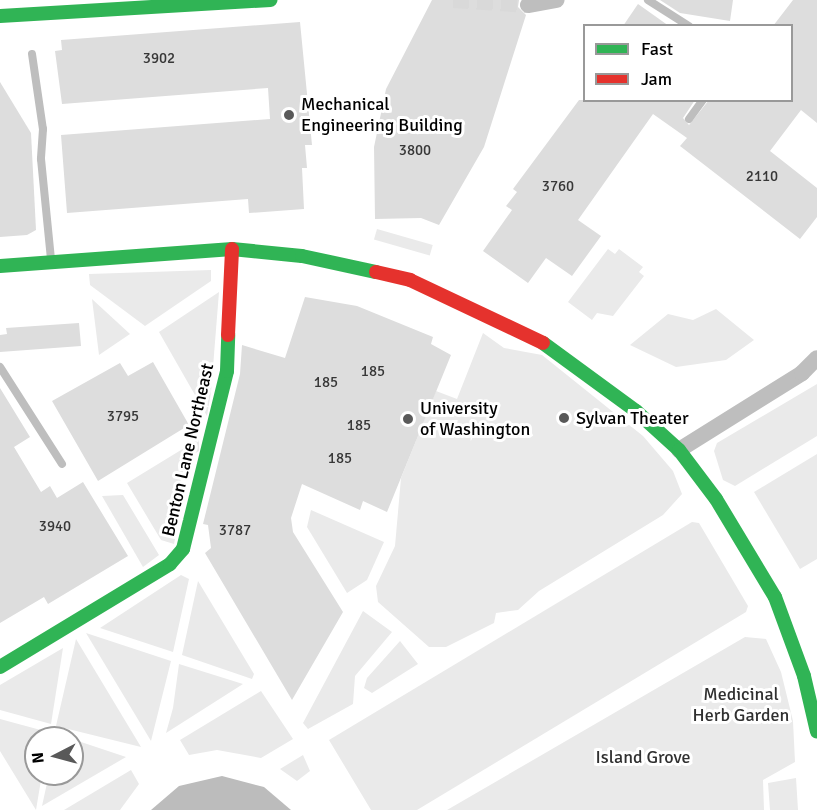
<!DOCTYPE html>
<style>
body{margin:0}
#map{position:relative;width:817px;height:810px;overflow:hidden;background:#fff;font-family:Signika,sans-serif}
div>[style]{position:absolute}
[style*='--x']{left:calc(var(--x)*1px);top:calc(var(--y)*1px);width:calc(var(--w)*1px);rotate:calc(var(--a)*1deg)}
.green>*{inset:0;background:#eaeaea;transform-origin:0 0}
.water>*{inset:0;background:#bcbcbc}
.building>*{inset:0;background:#ddd}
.street-tunnel>*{height:16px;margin-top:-8px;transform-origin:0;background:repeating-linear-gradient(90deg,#d9d9d9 0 16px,transparent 0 24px)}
.lane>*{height:8px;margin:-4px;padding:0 4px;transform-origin:4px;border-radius:4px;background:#bebebe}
.street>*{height:16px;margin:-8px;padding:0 8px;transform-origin:8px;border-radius:8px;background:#bebebe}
.fast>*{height:14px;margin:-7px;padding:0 7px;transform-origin:7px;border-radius:7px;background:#30b455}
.jam>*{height:14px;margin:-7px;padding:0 7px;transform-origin:7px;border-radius:7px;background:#e5322d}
.dots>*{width:16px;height:16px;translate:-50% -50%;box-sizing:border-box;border:3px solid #fff;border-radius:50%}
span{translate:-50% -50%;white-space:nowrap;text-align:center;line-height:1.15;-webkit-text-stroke:6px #fff;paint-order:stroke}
.number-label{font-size:15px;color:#373737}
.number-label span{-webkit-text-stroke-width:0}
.poi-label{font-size:18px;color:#000}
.left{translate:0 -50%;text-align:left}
.street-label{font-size:18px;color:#000}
.park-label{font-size:18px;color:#303030}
.legend{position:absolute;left:583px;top:24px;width:210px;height:78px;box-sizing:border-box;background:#fff;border:2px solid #999;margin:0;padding:8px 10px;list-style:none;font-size:18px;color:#000}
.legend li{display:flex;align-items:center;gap:12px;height:30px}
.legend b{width:30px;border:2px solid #999}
.north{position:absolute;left:24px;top:726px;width:60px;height:60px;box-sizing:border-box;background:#fff;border:2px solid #999;border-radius:50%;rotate:264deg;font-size:16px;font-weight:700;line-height:24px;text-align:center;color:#000}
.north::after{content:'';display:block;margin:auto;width:21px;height:27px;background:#595959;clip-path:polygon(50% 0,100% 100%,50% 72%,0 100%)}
</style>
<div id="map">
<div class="green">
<div style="left:377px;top:229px;width:58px;height:11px;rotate:16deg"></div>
<div style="clip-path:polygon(608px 249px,615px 254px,619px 249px,643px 267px,639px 272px,644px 276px,613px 316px,597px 313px,592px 320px,568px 302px)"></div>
<div style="clip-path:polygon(211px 270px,211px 281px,145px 326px,90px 285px,89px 274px)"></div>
<div style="clip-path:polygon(219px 292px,211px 392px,207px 416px,159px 332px)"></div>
<div style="clip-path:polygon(92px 299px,130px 334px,99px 355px)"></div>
<div style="clip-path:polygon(716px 309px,754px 340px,726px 360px,676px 367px,630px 345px,668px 314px,693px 320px)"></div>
<div style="clip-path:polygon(483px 333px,504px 348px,542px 355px,643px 436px,673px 471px,682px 494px,663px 515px,539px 591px,518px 610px,496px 613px,494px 623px,446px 647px,429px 647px,378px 602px,376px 586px,395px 546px,401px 478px,436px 391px,457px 399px)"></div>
<div style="clip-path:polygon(817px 384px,817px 436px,735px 486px,723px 480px,714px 451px,717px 443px)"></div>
<div style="clip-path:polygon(199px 439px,199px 451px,187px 458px,169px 521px,176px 534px,174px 544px,161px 540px,127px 483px)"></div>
<div style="clip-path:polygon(817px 454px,817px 559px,800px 569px,754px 492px)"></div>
<div style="clip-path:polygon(123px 495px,159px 555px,143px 567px,102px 496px)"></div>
<div style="clip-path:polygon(311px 510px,384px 542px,367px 580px,347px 593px,307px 527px)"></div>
<div style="clip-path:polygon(692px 522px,699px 523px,748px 606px,746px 612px,417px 810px,371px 810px,329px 740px)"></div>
<div style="clip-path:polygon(181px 575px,189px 579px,173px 652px,100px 628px)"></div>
<div style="clip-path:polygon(198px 581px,254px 674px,252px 679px,182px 655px)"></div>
<div style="clip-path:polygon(363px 611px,392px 632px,355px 676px,353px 704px,308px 729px,303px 723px)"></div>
<div style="clip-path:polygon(86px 633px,171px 661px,151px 741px)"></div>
<div style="clip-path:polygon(745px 637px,766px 639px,781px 672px,793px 721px,795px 762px,763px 780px,764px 810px,447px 810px)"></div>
<div style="clip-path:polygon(76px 639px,141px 747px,56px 726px)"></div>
<div style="clip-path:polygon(400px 641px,418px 664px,372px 693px,364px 688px,367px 678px)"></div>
<div style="clip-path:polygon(63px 648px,51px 724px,0 710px,0 685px)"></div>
<div style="clip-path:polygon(179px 664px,243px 684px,166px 733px,173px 708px)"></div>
<div style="clip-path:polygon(261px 691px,293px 739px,261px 758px,217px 750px,189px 755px,180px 740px)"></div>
<div style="clip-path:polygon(0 719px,48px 732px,47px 738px,36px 738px,36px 774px,42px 774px,36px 810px,0 751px)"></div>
<div style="clip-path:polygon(72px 739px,126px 757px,42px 806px,49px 774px,72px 774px)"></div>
<div style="clip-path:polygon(303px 755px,310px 771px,297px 781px,280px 769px)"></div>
<div style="clip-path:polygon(131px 770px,139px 784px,120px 810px,64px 810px)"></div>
<div style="clip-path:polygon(796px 778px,798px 810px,770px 810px,768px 783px)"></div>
</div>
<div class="water">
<div style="clip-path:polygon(222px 776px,264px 787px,291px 810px,151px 810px,179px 786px)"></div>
</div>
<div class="building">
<div style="clip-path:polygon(432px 0,519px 0,518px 7px,526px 15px,484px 147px,439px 225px,421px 218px,375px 219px,374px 147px,386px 89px)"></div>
<div style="clip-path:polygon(660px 0,733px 0,730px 21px,680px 13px)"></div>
<div style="clip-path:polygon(793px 0,817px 0,817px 123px,801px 110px,770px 151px,817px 188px,817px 217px,800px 239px,680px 146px,687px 138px,653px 114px,578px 220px,601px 236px,572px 276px,546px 258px,528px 283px,483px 251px,512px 210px,506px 206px,517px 192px,513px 189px,579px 100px,695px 100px,683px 118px,689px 125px,709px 100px,792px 100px,792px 26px,773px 26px)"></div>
<div style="clip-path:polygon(638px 4px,669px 26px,623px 26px)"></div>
<div style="clip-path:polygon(300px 22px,312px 145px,305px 145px,307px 168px,302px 168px,304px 209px,249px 213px,248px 199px,67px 213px,61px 135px,270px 119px,268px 88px,62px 104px,55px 51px,62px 50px,61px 40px)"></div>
<div style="clip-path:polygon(0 82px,31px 133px,36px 230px,27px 235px,0 237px)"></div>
<div style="clip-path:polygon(305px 297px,357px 306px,433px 337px,431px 344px,451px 355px,387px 512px,363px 501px,360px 510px,302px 484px,291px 518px,293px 532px,343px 612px,292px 700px,205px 553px,211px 548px,208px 525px,203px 524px,240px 374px,242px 345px,285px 358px)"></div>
<div style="clip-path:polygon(79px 323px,81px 346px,0 352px,0 335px,7px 334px,6px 328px)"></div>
<div style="clip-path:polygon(153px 362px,189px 425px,98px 481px,52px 401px,120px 363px,128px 376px)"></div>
<div style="clip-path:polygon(0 388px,30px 437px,14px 447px,41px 492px,50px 486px,57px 498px,83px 482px,128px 556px,48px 604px,44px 597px,0 623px)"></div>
</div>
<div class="street-tunnel">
<div style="--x:453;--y:0;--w:75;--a:3.8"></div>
</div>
<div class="lane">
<div style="--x:648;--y:0;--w:49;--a:32.4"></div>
<div style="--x:32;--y:54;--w:76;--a:81.7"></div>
<div style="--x:43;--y:129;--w:30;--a:94"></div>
<div style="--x:41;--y:159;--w:100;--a:84.3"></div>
<div style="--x:689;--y:119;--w:24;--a:-54"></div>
<div style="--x:0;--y:367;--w:115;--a:57.4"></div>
</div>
<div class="street">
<div style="--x:528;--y:5;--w:29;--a:-10"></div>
<div style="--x:679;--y:450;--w:145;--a:-32"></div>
<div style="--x:802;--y:373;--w:21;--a:-45"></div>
</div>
<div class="fast">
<div style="--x:0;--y:16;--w:271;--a:-3.4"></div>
<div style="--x:0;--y:266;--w:233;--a:-4.2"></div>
<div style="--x:232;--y:249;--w:70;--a:5.7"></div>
<div style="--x:302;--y:256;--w:76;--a:12.2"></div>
<div style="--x:543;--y:343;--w:115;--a:36.2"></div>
<div style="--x:636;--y:411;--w:58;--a:42.2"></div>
<div style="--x:679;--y:450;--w:61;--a:52.9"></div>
<div style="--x:716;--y:499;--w:114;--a:59"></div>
<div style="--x:775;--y:597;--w:84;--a:69.8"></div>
<div style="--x:804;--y:676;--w:57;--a:76.9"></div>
<div style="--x:0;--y:667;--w:199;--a:-31.2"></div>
<div style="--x:170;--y:564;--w:20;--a:-49"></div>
<div style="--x:183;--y:549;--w:183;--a:-76.1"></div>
<div style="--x:227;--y:371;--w:36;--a:-88"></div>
</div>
<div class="jam">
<div style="--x:376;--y:272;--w:35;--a:13"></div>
<div style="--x:410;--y:280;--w:147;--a:25.3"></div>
<div style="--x:228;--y:335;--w:86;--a:-87.3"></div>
</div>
<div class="dots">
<div style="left:289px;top:115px;background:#595959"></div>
<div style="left:564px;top:418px;background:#595959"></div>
<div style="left:408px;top:419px;background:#595959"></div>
</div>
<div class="number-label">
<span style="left:159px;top:59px">3902</span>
<span style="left:415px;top:151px">3800</span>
<span style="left:762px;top:177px">2110</span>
<span style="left:558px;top:187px">3760</span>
<span style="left:373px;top:372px">185</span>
<span style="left:326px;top:383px">185</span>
<span style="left:123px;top:417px">3795</span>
<span style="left:359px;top:426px">185</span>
<span style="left:340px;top:459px">185</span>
<span style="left:55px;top:527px">3940</span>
<span style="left:235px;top:531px">3787</span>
</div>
<div class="poi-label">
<span class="left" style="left:301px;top:115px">Mechanical<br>Engineering Building</span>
<span class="left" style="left:420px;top:419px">University<br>of Washington</span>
<span class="left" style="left:576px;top:418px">Sylvan Theater</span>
</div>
<div class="street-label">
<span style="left:188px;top:450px;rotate:-77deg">Benton Lane Northeast</span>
</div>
<div class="park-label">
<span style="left:741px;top:705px">Medicinal<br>Herb Garden</span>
<span style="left:643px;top:757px">Island Grove</span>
</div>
<ul class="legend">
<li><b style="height:8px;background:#30b455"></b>Fast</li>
<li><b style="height:8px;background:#e5322d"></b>Jam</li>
</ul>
<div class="north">N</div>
</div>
